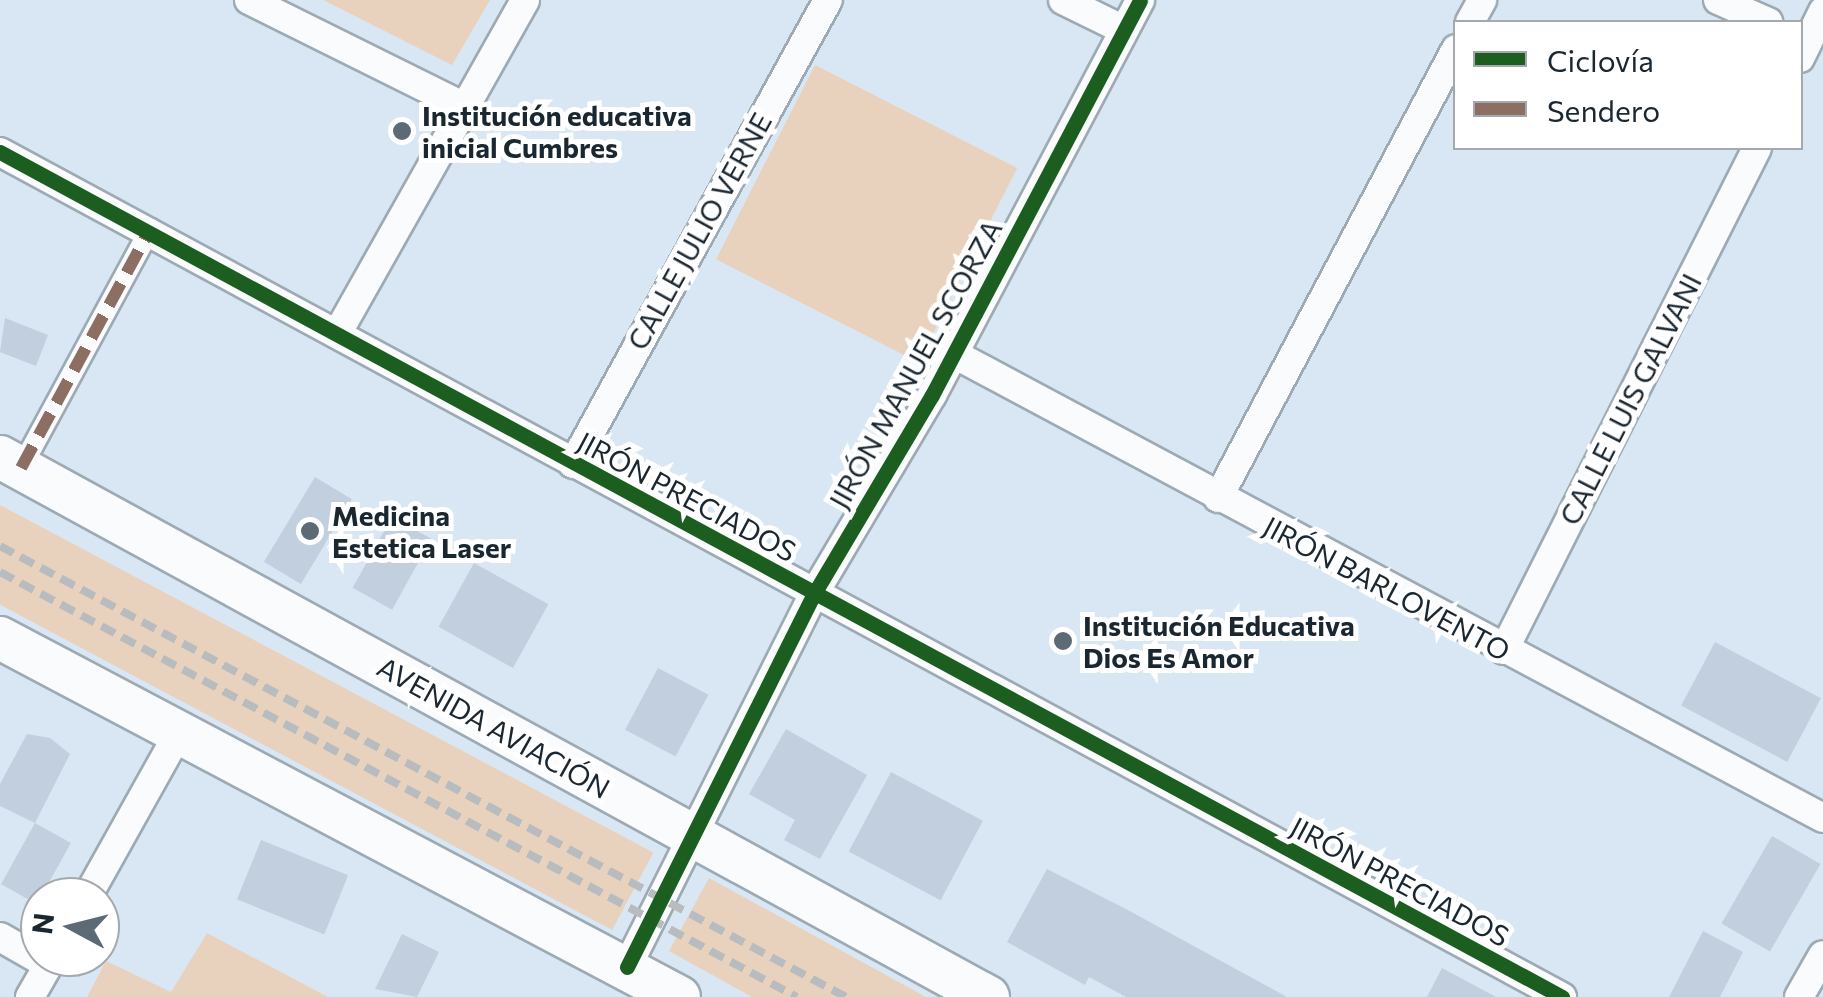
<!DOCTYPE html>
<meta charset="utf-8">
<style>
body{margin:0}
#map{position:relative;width:1823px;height:997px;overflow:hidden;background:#d8e7f3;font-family:Commissioner,sans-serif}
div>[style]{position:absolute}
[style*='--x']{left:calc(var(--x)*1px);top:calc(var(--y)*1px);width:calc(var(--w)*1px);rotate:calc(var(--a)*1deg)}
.green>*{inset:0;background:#e9d2bd;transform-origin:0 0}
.building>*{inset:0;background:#c2cfde;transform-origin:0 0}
.roads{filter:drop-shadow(2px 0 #9daab4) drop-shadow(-2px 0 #9daab4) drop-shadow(0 2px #9daab4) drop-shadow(0 -2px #9daab4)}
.pedestrian>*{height:20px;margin:-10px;padding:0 10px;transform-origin:10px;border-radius:10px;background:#f9fbfd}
.minor>*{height:28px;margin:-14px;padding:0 14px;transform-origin:14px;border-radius:14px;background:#f9fbfd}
.primary>*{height:42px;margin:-21px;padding:0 21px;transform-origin:21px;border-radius:21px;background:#f9fbfd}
.rail>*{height:8px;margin-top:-4px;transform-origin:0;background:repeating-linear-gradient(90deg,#b8bcbe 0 15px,transparent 0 23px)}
.quiet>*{height:12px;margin-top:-6px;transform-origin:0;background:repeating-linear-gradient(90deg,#8d6e63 0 25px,transparent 0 37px)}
.cycleway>*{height:15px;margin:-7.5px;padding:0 7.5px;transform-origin:7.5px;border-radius:7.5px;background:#1b5e20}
.dots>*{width:28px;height:28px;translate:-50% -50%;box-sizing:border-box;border:5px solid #fff;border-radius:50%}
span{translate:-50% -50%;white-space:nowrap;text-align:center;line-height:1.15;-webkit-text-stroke:10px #fff;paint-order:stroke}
.poi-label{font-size:28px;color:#1a2731;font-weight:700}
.left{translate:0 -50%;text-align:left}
.street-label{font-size:28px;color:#1a2731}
.legend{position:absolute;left:1453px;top:20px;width:350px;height:130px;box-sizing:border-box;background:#fff;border:2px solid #a3a9ad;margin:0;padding:12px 18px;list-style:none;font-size:30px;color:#1a2731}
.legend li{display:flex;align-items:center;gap:20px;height:50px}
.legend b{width:50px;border:2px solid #a3a9ad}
.north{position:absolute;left:20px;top:877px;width:100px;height:100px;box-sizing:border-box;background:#fff;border:2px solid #a3a9ad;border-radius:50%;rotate:277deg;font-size:28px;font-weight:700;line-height:40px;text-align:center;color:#1a2731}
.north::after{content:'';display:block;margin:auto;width:35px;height:45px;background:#5c6a75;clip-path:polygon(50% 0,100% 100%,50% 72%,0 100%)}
</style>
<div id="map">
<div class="green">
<div style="clip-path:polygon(323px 0,490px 0,452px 65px)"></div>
<div style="left:815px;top:65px;width:227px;height:218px;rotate:27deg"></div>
<div style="left:0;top:505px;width:740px;height:88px;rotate:28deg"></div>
<div style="clip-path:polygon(709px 878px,926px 997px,752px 997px,669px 951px)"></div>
<div style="clip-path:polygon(207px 933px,328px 997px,87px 997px,106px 961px,171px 992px)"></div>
</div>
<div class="building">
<div style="clip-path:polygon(5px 318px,48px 335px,36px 366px,0 352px)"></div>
<div style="left:315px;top:477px;width:43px;height:99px;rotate:31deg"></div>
<div style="left:392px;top:517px;width:45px;height:81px;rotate:29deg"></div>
<div style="left:474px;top:563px;width:85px;height:73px;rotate:29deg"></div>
<div style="left:1715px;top:642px;width:120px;height:72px;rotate:28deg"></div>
<div style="left:658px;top:668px;width:57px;height:70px;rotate:28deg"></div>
<div style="clip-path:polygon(786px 729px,867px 775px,820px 859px,784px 840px,795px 820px,749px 794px)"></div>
<div style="clip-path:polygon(27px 734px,50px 738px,70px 754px,35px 823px,0 806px,0 784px)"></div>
<div style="left:891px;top:772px;width:104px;height:90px;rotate:28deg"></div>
<div style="left:35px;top:823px;width:41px;height:70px;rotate:29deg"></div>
<div style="left:1772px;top:836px;width:56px;height:101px;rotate:30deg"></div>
<div style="left:261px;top:840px;width:94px;height:64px;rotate:22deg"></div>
<div style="clip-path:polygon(1047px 869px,1126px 909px,1287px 997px,1126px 997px,1089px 977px,1085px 985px,1007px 942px)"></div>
<div style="clip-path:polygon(1703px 931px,1743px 952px,1720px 997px,1669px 997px)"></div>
<div style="clip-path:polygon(402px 934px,439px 952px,417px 997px,375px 989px)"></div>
<div style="clip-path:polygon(1442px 968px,1496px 997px,1427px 997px)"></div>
</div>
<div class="roads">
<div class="pedestrian">
<div style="--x:21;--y:468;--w:272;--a:-61.6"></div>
</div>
<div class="minor">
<div style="--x:249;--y:0;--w:241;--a:26.4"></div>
<div style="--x:1063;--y:0;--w:68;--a:26.2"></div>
<div style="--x:1718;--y:0;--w:55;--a:23.7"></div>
<div style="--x:1470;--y:22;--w:25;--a:-61"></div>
<div style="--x:1800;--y:58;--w:52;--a:-63.9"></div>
<div style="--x:0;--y:152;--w:1776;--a:28.41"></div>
<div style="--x:337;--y:334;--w:383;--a:-60.6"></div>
<div style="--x:954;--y:354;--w:985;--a:28.1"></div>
<div style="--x:573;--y:464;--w:529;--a:-61.21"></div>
<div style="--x:1218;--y:498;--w:508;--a:-62.07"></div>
<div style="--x:1504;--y:650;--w:562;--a:-63.25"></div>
<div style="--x:87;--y:897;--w:187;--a:-60.8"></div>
<div style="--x:0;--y:937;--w:56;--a:29.7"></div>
<div style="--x:627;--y:967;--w:419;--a:-63.4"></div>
<div style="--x:815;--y:592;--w:229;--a:-59.3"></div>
<div style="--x:932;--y:395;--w:446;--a:-62.2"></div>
<div style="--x:30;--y:997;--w:46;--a:-60.1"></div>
<div style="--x:1799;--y:997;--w:48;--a:-60.3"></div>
</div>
<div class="primary">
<div style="--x:0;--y:457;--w:1126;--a:28.66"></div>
<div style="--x:0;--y:638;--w:768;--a:27.87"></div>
</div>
</div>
<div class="rail">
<div style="--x:0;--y:546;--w:959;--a:28.06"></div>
<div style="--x:0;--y:572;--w:903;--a:28.07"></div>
</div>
<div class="quiet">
<div style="--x:21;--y:468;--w:272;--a:-61.6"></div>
</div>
<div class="cycleway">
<div style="--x:0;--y:152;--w:1776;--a:28.41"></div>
<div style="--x:627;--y:967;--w:419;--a:-63.4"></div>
<div style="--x:815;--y:592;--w:229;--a:-59.3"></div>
<div style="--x:932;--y:395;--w:446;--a:-62.2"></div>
</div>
<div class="dots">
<div style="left:402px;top:131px;background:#5c6a75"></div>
<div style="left:310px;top:531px;background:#5c6a75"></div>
<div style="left:1063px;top:641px;background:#5c6a75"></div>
</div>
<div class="poi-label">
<span class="left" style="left:422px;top:131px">Institución educativa<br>inicial Cumbres</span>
<span class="left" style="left:332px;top:531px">Medicina<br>Estetica Laser</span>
<span class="left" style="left:1083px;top:641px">Institución Educativa<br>Dios Es Amor</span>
</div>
<div class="street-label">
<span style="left:699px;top:231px;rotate:-61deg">CALLE JULIO VERNE</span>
<span style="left:915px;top:364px;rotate:-61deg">JIRÓN MANUEL SCORZA</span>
<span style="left:1630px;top:399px;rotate:-63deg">CALLE LUIS GALVANI</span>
<span style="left:687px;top:496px;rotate:28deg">JIRÓN PRECIADOS</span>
<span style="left:1387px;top:588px;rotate:28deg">JIRÓN BARLOVENTO</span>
<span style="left:494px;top:727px;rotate:29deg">AVENIDA AVIACIÓN</span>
<span style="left:1400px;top:881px;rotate:28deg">JIRÓN PRECIADOS</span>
</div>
<ul class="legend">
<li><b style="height:12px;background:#1b5e20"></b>Ciclovía</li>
<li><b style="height:12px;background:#8d6e63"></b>Sendero</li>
</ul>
<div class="north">N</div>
</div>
